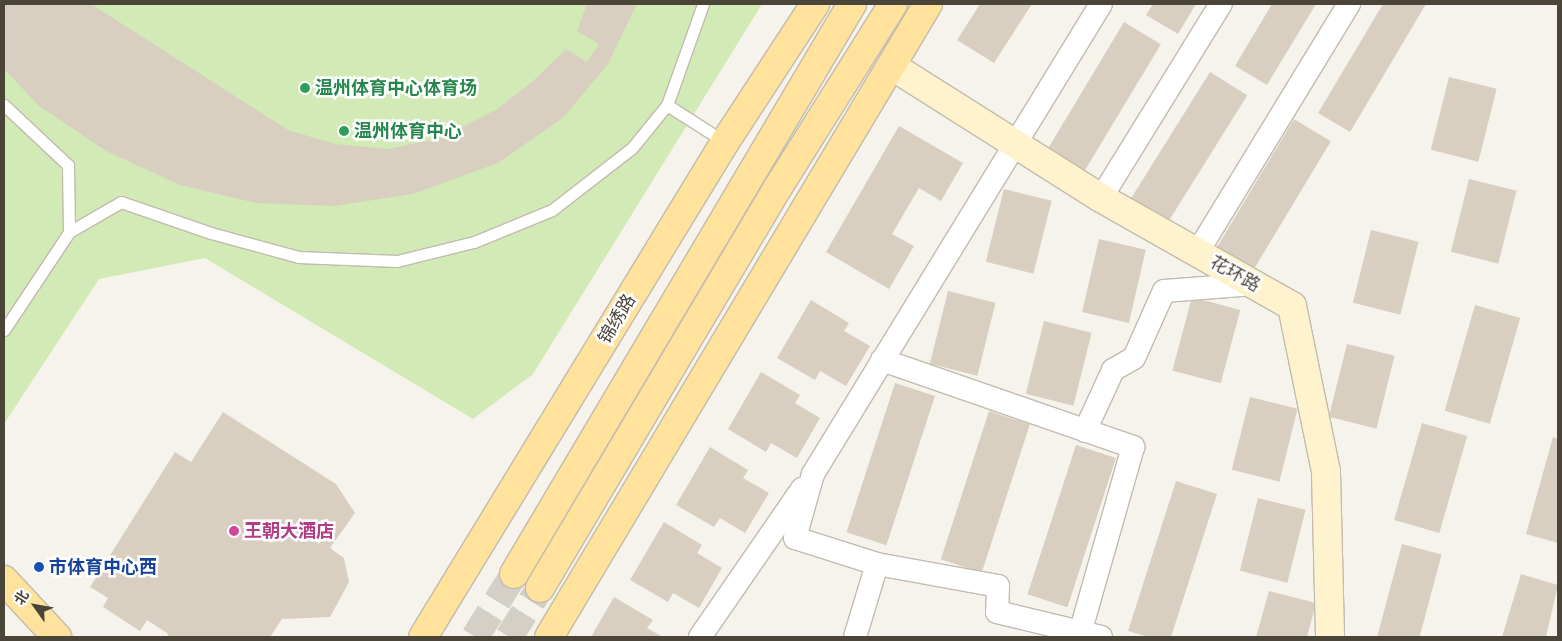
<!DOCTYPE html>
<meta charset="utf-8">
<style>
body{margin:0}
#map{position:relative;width:1562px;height:641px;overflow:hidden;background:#f6f3ec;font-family:"Nunito Sans","Noto Sans SC",sans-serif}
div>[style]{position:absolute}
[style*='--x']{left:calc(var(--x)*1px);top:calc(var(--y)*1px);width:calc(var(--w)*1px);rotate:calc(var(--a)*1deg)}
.green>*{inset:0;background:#d2eab5}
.building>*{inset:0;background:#d8cfc1;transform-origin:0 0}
.primary-tunnel>*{height:28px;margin-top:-14px;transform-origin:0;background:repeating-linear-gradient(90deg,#d4d0c8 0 28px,transparent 0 42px)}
.roads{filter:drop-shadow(1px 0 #c2bbae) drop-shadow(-1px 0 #c2bbae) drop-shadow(0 1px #c2bbae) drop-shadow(0 -1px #c2bbae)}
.lane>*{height:11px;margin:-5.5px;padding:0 5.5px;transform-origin:5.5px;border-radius:5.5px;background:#fff}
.street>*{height:22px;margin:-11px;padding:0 11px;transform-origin:11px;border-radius:11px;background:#fff}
.secondary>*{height:28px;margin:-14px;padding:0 14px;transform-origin:14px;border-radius:14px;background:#fff3cd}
.primary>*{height:28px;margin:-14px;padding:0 14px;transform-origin:14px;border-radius:14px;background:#ffe39c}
.dots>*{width:14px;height:14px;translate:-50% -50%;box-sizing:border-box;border:2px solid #fff;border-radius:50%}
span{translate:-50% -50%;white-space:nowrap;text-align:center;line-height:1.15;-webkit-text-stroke:5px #fff;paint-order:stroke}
.leisure-label{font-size:18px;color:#27864d;font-weight:700}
.left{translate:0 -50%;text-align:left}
.street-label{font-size:18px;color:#4b4439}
.hotel-label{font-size:18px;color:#b23c85;font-weight:700}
.transit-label{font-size:18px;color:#164399;font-weight:700}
.frame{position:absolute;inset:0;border:5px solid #4b4439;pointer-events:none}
.north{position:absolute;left:10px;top:581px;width:50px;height:50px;-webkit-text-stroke:4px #fff;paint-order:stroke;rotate:302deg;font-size:14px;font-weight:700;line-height:20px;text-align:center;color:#4b4439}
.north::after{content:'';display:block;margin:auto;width:18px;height:22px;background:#4b4439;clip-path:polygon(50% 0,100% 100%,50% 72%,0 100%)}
</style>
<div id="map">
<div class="green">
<div style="clip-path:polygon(4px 4px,762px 4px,533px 374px,473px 419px,205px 258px,99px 279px,4px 424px)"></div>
</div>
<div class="building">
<div style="clip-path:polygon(4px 4px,91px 4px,288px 130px,335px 144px,387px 149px,442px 138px,497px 109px,532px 82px,566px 49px,587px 62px,599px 44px,577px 31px,587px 4px,637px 4px,608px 64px,564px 117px,498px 163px,413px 194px,334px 206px,256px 203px,180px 185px,106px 151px,39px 106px,4px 69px)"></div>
<div style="clip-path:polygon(980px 4px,1032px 4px,994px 63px,957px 40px)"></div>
<div style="clip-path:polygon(1153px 4px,1196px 4px,1178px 34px,1146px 15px)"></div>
<div style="clip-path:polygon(1272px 4px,1316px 4px,1267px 85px,1235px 66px)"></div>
<div style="clip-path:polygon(1383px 4px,1426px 4px,1350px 132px,1318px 113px)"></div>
<div style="left:1124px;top:22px;width:43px;height:149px;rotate:31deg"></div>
<div style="left:1210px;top:72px;width:44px;height:150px;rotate:32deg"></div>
<div style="left:1449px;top:77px;width:49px;height:75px;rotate:14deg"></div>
<div style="left:1294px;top:119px;width:43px;height:149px;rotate:31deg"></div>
<div style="clip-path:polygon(899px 126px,963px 163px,941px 201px,919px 188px,892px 234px,914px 246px,889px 289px,826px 252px)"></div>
<div style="left:1469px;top:179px;width:49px;height:75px;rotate:14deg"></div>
<div style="left:1004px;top:189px;width:49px;height:75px;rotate:14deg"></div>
<div style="left:1371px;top:230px;width:49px;height:75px;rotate:14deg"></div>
<div style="left:1099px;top:239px;width:48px;height:75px;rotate:13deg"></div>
<div style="left:948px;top:291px;width:49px;height:75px;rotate:14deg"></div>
<div style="left:1192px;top:297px;width:50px;height:76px;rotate:15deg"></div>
<div style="clip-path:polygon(811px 300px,849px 323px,844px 331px,870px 346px,846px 386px,820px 371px,815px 380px,777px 358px)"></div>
<div style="left:1475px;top:305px;width:47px;height:110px;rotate:16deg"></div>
<div style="left:1044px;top:321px;width:49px;height:75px;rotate:14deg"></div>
<div style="left:1347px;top:344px;width:49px;height:75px;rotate:14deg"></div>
<div style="clip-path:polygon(761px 372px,800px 395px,795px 403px,820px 418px,797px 458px,771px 443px,766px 452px,728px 429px)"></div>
<div style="left:895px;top:383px;width:42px;height:157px;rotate:18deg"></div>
<div style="left:1250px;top:397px;width:49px;height:75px;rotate:14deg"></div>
<div style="left:989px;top:411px;width:43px;height:156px;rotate:18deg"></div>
<div style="clip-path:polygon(223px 412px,336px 484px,355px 513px,330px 548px,344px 558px,349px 582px,330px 617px,282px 619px,270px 637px,169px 637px,167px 633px,147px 620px,140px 631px,103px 607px,108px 598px,90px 587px,175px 452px,191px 462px)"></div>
<div style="left:1422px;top:423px;width:47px;height:101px;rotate:16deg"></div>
<div style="clip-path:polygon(1553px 437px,1558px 439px,1558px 543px,1526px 534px)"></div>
<div style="left:1076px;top:445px;width:42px;height:157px;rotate:18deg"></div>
<div style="clip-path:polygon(710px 447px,748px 470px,743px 478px,769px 493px,745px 533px,720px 518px,714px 527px,676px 505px)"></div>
<div style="clip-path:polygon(1176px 481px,1217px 494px,1171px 637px,1149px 637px,1128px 631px)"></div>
<div style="left:1258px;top:498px;width:49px;height:75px;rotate:14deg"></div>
<div style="clip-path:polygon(664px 522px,702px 545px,697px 553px,722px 568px,699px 608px,673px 593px,668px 602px,630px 580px)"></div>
<div style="left:1402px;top:544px;width:41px;height:97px;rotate:15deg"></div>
<div style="clip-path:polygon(1521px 574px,1558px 585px,1546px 637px,1502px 637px)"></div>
<div style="clip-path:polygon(1269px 591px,1316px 603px,1307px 637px,1256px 637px)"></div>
<div style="clip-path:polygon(614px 597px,653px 620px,647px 628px,663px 637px,591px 637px)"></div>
</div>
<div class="primary-tunnel">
<div style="--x:475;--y:637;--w:74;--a:-58.2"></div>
<div style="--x:509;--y:637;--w:58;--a:-57.7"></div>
</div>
<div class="roads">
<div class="lane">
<div style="--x:703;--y:4;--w:107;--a:109.6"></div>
<div style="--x:667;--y:105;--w:69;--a:32.5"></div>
<div style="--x:4;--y:105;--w:88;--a:43.2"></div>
<div style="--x:68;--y:165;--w:67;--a:89.1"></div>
<div style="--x:4;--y:330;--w:118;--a:-56.4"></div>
<div style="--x:69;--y:232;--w:60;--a:-30"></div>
<div style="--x:121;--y:202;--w:95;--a:19"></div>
<div style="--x:211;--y:233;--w:91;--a:15.3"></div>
<div style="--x:299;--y:257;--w:98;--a:2.3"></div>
<div style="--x:397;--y:261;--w:79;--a:-13.9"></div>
<div style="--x:474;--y:242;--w:84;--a:-22.3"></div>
<div style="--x:552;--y:210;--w:101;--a:-37.8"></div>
<div style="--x:632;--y:148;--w:55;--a:-50.9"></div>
</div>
<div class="street">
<div style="--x:1101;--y:198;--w:228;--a:-58.3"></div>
<div style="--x:1197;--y:253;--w:292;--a:-58.6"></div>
<div style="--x:882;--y:360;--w:266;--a:19.1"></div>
<div style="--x:1133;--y:447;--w:198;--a:105.9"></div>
<div style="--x:1085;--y:431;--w:67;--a:-65.3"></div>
<div style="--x:1113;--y:370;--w:24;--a:-30"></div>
<div style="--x:1134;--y:358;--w:73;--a:-65.9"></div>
<div style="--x:1164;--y:291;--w:90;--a:-4.4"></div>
<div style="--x:877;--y:564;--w:123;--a:10.3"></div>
<div style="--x:998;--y:586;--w:26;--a:92"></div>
<div style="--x:997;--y:612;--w:107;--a:13.5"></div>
<div style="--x:700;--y:637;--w:180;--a:-55.4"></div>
<div style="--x:855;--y:637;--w:76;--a:-73.2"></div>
<div style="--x:877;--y:564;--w:86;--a:-162.4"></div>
<div style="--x:795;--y:538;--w:66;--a:-74.3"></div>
<div style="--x:813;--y:474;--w:551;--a:-58.5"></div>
</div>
<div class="secondary">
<div style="--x:892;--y:66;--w:247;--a:32.3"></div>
<div style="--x:1101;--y:198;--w:219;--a:29.5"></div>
<div style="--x:1292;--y:306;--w:169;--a:78.4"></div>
<div style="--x:1326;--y:472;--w:165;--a:88.6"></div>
</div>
<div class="primary">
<div style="--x:514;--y:574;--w:663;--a:-59.33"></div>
<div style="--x:4;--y:580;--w:78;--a:47.1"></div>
<div style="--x:540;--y:588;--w:464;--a:-59.3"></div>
<div style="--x:777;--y:189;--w:218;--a:-57.9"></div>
<div style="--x:423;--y:637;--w:580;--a:-58.61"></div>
<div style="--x:725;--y:142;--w:165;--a:-56.9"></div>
<div style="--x:549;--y:637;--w:738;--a:-59.09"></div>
</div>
</div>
<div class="dots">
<div style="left:305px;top:88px;background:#2e9e5b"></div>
<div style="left:344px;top:131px;background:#2e9e5b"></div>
<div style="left:234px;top:531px;background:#d1479c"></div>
<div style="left:39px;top:567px;background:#1a4fb4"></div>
</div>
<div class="leisure-label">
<span class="left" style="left:315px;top:88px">温州体育中心体育场</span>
<span class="left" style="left:354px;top:131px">温州体育中心</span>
</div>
<div class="street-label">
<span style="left:1235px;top:274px;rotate:29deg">花环路</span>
<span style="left:617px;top:319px;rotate:-59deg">锦绣路</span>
</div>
<div class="hotel-label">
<span class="left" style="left:244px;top:531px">王朝大酒店</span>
</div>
<div class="transit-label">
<span class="left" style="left:49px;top:567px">市体育中心西</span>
</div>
<div class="frame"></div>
<div class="north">北</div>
</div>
